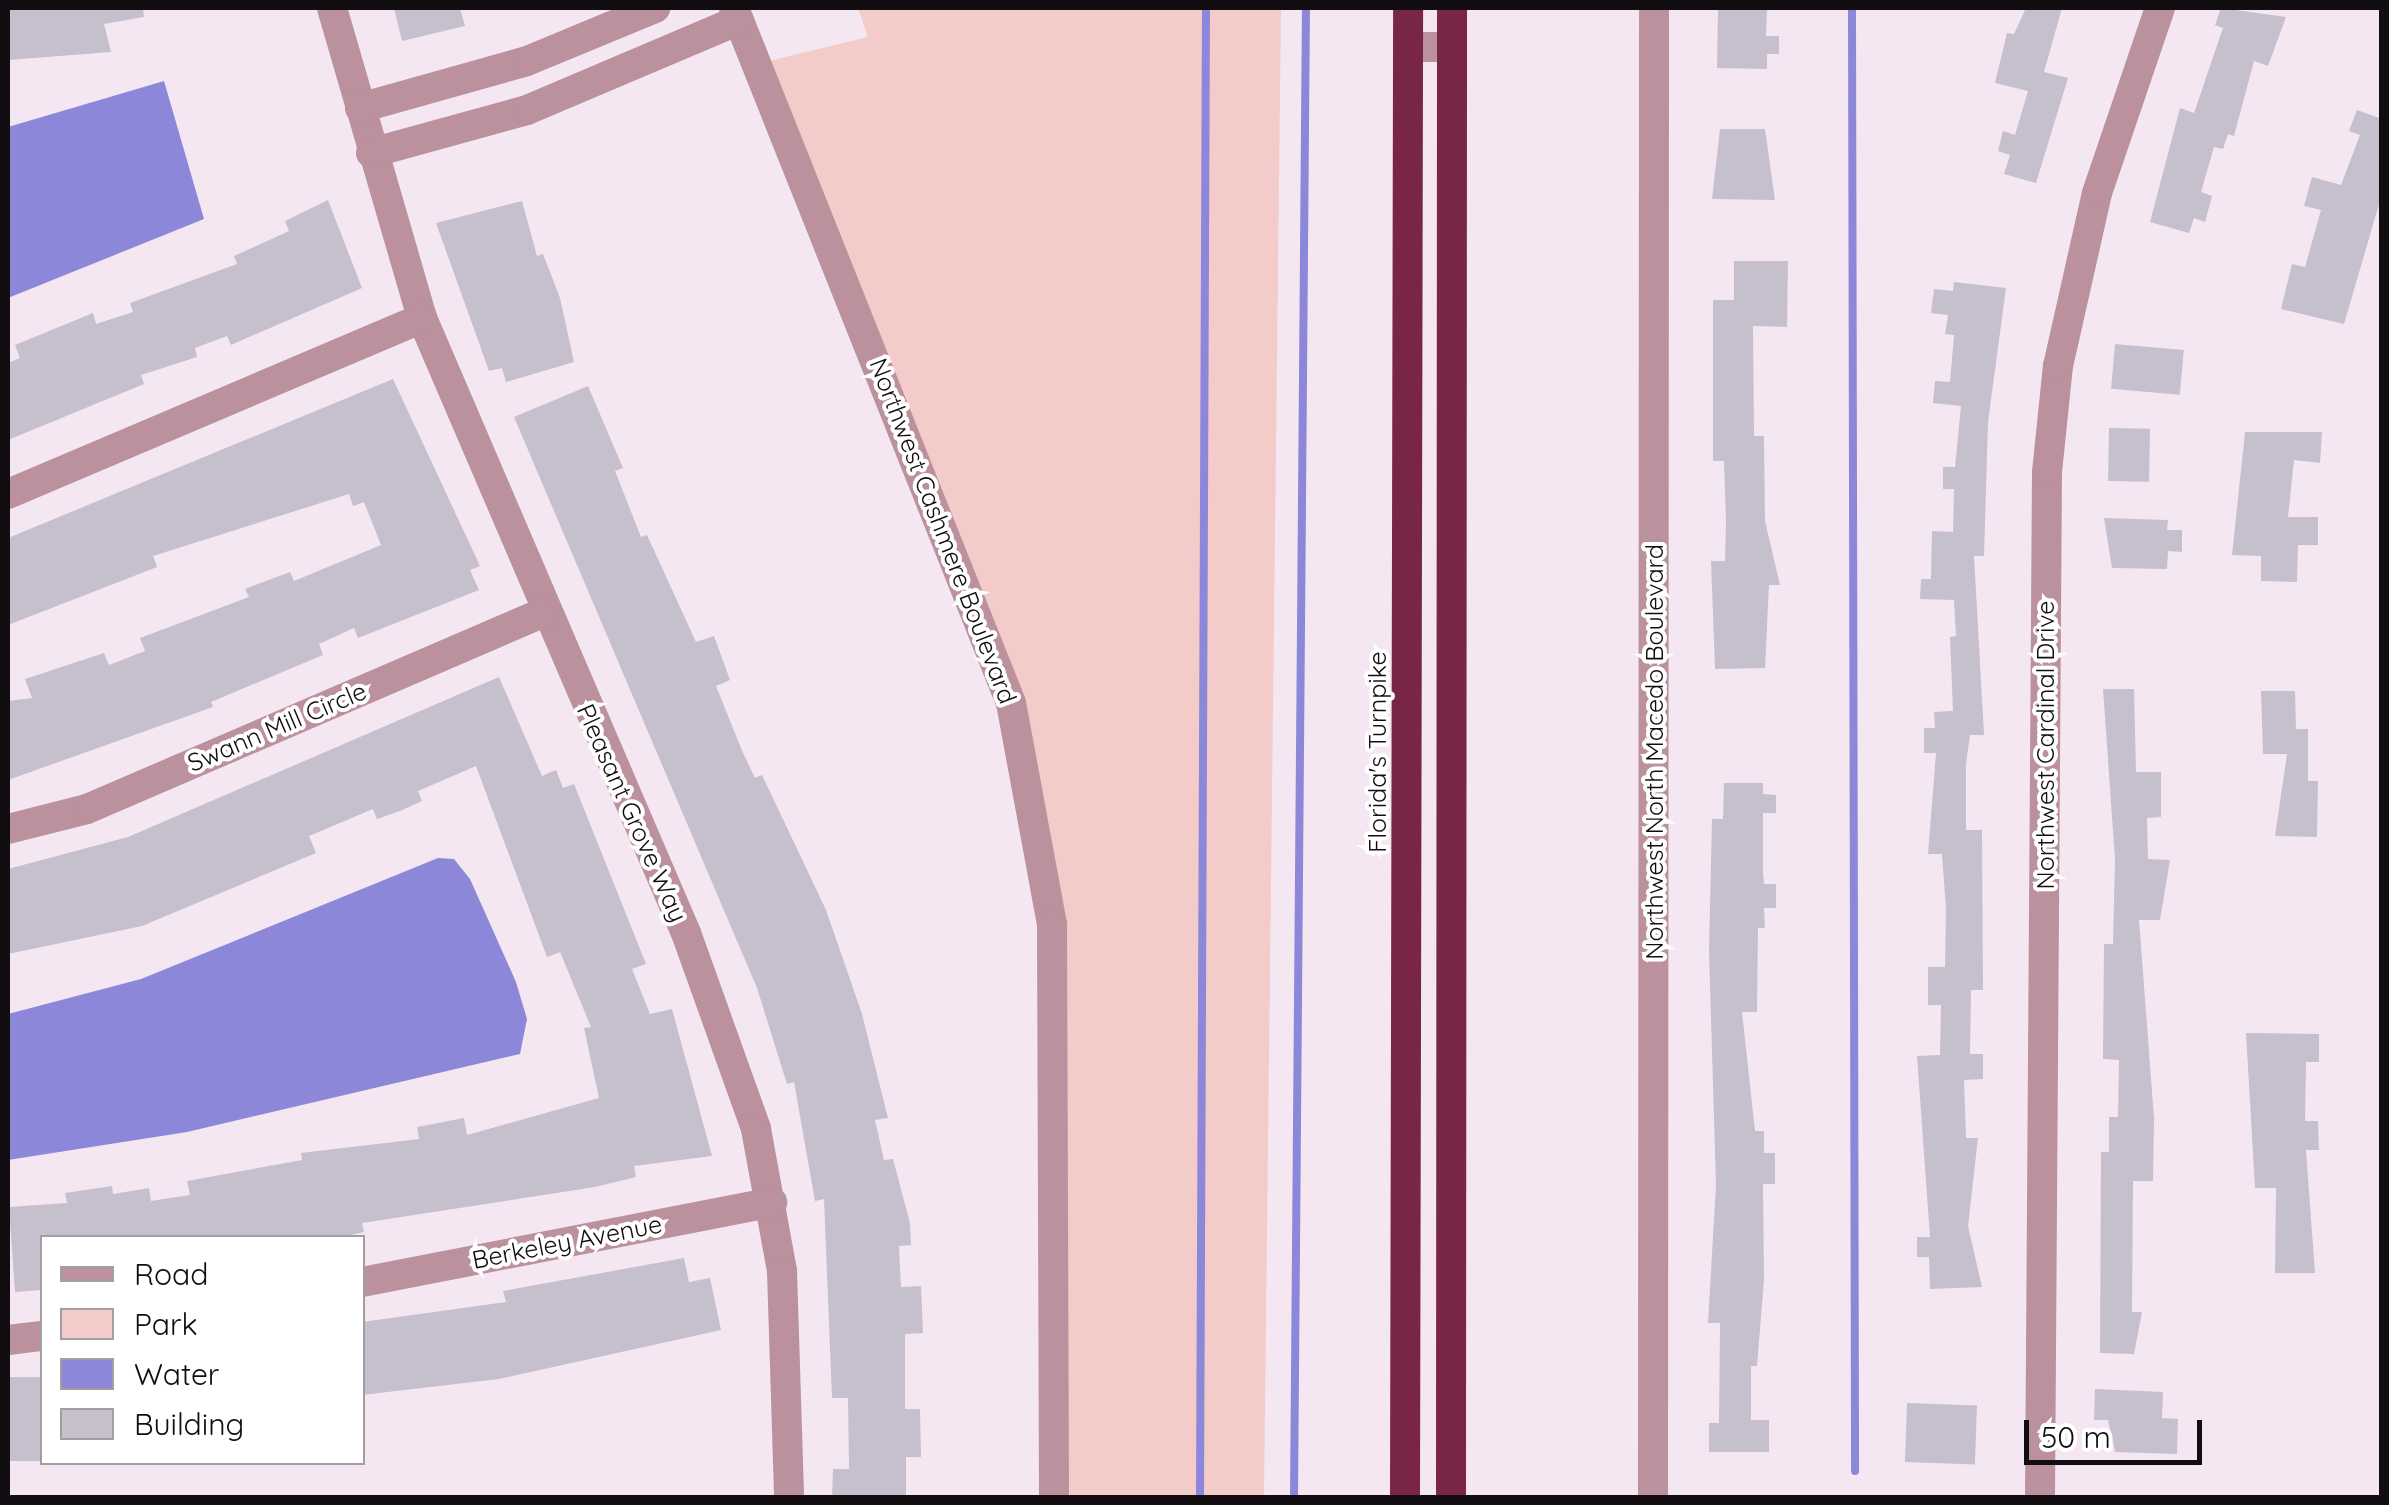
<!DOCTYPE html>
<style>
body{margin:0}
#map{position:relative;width:2389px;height:1505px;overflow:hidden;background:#f5e7f2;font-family:Quicksand,sans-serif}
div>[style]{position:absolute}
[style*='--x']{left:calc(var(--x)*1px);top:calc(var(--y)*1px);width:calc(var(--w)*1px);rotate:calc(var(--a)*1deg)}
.green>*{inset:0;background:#f3cbc9}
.water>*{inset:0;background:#8c87d9}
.stream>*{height:8px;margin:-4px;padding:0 4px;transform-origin:4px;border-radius:4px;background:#8c87d9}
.building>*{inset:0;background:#c6bfcd;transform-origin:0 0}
.minor>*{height:30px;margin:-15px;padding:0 15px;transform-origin:15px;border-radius:15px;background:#bb919e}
.highway>*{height:30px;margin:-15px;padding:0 15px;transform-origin:15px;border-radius:15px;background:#782548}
span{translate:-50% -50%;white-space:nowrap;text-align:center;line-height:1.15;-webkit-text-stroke:8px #fff;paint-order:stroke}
.street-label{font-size:25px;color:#110d10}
.frame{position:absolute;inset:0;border:10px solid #110d10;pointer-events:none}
.legend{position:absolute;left:40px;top:1235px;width:325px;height:230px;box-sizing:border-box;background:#fff;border:2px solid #a09e9f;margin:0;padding:12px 18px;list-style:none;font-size:30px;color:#110d10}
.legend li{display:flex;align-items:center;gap:20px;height:50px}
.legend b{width:50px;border:2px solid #a09e9f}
.scale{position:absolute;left:2024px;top:1420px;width:178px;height:45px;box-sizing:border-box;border:5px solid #110d10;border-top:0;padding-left:12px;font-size:30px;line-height:35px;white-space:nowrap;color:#110d10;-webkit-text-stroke:8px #fff;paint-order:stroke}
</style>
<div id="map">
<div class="green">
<div style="clip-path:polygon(858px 8px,1281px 8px,1264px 1497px,1066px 1497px,1064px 925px,1049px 825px,1022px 698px,769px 61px,868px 37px)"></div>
</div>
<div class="water">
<div style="clip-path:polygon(164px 81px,204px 219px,8px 298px,8px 127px)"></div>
<div style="clip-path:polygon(438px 858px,454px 859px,470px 879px,516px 982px,527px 1019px,520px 1054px,187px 1132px,8px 1160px,8px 1014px,141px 979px)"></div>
</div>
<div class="stream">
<div style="--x:1852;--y:8;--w:1463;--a:89.88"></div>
<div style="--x:1200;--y:1498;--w:1490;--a:-89.77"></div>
<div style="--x:1294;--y:1498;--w:1490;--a:-89.54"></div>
</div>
<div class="building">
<div style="clip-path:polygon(8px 8px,143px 8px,144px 17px,104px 24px,111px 52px,8px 60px)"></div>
<div style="clip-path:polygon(394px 8px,460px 8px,465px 26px,402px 41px)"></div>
<div style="clip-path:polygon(1718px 8px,1767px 8px,1766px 36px,1779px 36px,1779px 54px,1767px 54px,1767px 69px,1717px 68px)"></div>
<div style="clip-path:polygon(2026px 8px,2062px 8px,2044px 72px,2068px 78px,2036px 183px,2004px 174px,2010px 155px,1998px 151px,2003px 131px,2015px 135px,2028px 91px,1995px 83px,2007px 33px,2014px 34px)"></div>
<div style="clip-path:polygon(2221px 8px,2286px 17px,2268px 66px,2254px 61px,2234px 136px,2228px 134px,2223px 149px,2214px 147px,2201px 192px,2212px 196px,2205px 222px,2194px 218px,2189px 233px,2150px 222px,2180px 108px,2194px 113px,2223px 28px,2215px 25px)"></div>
<div style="clip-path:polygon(2357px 110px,2382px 119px,2382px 194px,2344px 324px,2281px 309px,2292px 264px,2305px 267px,2321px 210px,2304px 206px,2312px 177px,2341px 185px,2360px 135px,2349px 131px)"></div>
<div style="clip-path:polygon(1720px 129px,1765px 129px,1775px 200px,1712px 199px)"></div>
<div style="clip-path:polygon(328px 200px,362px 288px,231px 345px,227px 336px,195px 348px,197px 357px,141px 375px,144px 384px,8px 440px,8px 363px,20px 358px,15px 345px,93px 313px,96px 324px,133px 312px,130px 303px,237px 264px,234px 256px,289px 231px,285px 221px)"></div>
<div style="clip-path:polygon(522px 201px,537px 256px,543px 254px,560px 298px,574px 362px,506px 382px,502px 368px,489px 371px,436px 223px)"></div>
<div style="clip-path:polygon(1734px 261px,1788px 261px,1787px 327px,1753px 326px,1754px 436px,1764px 436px,1765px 521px,1780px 585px,1769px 585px,1765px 668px,1715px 669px,1711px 561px,1725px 561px,1726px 522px,1724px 461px,1713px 461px,1713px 300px,1734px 300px)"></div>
<div style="clip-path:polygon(1954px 282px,2006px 288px,1988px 422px,1984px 556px,1974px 556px,1984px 735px,1970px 735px,1966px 764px,1966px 830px,1982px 830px,1983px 990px,1971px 990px,1970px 1054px,1983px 1054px,1983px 1079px,1964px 1080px,1966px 1138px,1978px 1138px,1968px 1226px,1982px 1287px,1930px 1289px,1929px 1257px,1917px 1257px,1917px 1237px,1930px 1237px,1917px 1056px,1940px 1055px,1941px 1005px,1928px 1005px,1928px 967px,1945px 967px,1946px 909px,1942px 854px,1928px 854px,1936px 753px,1924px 753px,1924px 728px,1935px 728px,1934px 712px,1953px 711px,1950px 637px,1956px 636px,1954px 600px,1920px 599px,1921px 579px,1931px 579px,1932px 531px,1953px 532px,1954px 489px,1943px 489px,1943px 467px,1955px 467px,1961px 406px,1933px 403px,1935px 381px,1950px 382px,1954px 335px,1945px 334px,1948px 315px,1931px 313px,1934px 289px,1953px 291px)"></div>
<div style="left:2115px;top:344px;width:69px;height:45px;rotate:5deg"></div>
<div style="clip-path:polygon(393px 379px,480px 566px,470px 570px,479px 590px,358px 638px,354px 628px,319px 644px,323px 655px,211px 702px,213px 707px,8px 780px,8px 701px,32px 698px,25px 679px,104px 653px,109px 665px,145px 651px,140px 638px,249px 597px,245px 589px,290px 572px,294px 581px,381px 545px,364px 502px,353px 506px,349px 494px,153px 556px,157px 567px,8px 625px,8px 538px)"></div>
<div style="clip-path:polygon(588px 386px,623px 468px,615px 471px,641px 537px,647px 535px,696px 642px,714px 636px,730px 680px,716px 686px,743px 753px,755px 778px,762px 775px,826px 910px,862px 1014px,888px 1118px,875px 1120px,884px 1160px,893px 1159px,910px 1223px,911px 1245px,899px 1246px,901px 1287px,921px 1286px,923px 1333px,905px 1334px,905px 1409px,920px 1409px,921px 1457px,906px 1457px,906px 1498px,832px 1498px,833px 1469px,849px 1469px,848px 1398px,832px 1398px,824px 1199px,815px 1201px,794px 1082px,787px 1084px,757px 988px,514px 417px)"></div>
<div style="left:2109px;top:428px;width:41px;height:53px;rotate:1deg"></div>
<div style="clip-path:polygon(2245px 432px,2322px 432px,2320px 463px,2294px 460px,2288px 517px,2318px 517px,2318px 545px,2298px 545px,2297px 582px,2261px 581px,2261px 556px,2232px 555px)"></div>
<div style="clip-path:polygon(2104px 518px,2168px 520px,2167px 530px,2182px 530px,2182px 552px,2168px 551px,2167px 569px,2112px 568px)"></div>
<div style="clip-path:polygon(499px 677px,542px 776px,556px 770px,563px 788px,574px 784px,646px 964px,632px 969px,650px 1014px,672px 1009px,712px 1156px,634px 1166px,636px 1177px,595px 1187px,362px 1223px,364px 1232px,337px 1238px,42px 1238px,42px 1290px,15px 1292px,9px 1207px,67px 1203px,65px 1193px,112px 1186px,113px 1194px,149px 1188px,151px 1201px,190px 1195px,187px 1181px,302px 1160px,301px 1153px,419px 1139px,417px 1127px,464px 1118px,467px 1135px,599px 1098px,584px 1028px,591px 1027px,560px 952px,547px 957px,476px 766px,418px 791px,422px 801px,400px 811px,377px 819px,373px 809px,309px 836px,316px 853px,142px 926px,8px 954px,8px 869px,128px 837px)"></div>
<div style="clip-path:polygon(2103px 689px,2134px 689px,2136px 772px,2161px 772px,2161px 817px,2147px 818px,2148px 859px,2170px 860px,2160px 920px,2139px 920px,2154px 1118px,2153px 1181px,2133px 1181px,2132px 1312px,2142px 1312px,2134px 1354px,2100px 1353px,2101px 1152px,2109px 1152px,2109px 1117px,2118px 1117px,2119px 1060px,2103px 1059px,2104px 944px,2113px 944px,2115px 859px)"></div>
<div style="clip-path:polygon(2261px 691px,2295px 691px,2296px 729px,2308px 729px,2308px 781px,2318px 781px,2317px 837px,2275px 836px,2287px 754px,2263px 754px)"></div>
<div style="clip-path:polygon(1724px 783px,1763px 783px,1763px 794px,1776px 795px,1776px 813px,1763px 813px,1763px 872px,1764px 884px,1776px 884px,1776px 908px,1764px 908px,1765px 928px,1758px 928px,1757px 1012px,1742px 1012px,1755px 1131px,1764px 1131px,1764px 1153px,1775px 1153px,1775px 1184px,1763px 1184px,1764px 1280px,1757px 1366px,1751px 1366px,1751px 1420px,1769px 1420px,1769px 1452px,1709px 1452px,1709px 1423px,1719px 1423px,1720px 1323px,1708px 1323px,1716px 1185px,1709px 951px,1712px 819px,1723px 819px)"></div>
<div style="clip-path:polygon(2246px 1033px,2319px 1034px,2319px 1062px,2306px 1062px,2305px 1121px,2318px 1121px,2319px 1150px,2306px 1150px,2315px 1273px,2275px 1273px,2276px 1188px,2255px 1188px)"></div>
<div style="clip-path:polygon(684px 1258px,689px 1282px,710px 1278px,721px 1330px,499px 1379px,362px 1395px,362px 1322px,506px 1302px,503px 1291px)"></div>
<div style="left:42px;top:1377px;width:84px;height:34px;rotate:90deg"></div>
<div style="clip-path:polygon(2095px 1389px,2163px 1392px,2162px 1418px,2178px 1419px,2177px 1454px,2115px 1452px,2108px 1420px,2094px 1420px)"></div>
<div style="left:1907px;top:1403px;width:70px;height:59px;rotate:2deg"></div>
</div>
<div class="minor">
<div style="--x:332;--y:8;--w:323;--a:73.8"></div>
<div style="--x:422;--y:318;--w:669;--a:66.77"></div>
<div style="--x:686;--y:933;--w:208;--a:70.3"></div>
<div style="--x:756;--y:1129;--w:144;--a:79.6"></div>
<div style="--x:782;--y:1271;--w:227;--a:88.2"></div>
<div style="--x:734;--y:8;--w:748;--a:68.27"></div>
<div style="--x:1011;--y:703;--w:226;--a:79.5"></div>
<div style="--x:1052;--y:925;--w:573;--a:89.8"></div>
<div style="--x:1408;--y:47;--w:44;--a:0"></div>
<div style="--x:360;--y:108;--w:173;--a:-15.7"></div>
<div style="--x:527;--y:61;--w:139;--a:-22.5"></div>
<div style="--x:371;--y:153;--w:162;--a:-15.4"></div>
<div style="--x:527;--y:110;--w:230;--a:-23"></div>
<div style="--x:8;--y:494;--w:450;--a:-23"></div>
<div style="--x:8;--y:829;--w:81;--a:-14.2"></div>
<div style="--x:87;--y:809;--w:495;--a:-23.3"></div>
<div style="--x:362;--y:1282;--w:418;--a:-11"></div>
<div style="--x:8;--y:1340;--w:34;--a:-7"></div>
<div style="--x:1653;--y:1498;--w:1490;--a:-89.96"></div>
<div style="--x:2040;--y:1498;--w:1026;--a:-89.61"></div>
<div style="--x:2047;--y:472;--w:107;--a:-84.1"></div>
<div style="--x:2058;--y:366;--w:177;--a:-77.3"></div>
<div style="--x:2097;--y:193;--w:195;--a:-71.2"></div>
</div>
<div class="highway">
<div style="--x:1405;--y:1498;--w:1490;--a:-89.88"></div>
<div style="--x:1451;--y:1498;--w:1490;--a:-89.96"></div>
</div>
<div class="street-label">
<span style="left:943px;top:531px;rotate:69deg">Northwest Cashmere Boulevard</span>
<span style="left:277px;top:727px;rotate:-23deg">Swann Mill Circle</span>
<span style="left:2045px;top:745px;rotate:-90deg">Northwest Cardinal Drive</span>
<span style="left:1377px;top:752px;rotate:-90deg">Florida's Turnpike</span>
<span style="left:1654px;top:752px;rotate:-90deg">Northwest North Macedo Boulevard</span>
<span style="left:632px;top:813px;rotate:66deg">Pleasant Grove Way</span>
<span style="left:567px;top:1242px;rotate:-11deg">Berkeley Avenue</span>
</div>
<div class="frame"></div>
<ul class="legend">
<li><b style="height:12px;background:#bb919e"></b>Road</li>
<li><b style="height:28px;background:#f3cbc9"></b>Park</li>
<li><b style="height:28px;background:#8c87d9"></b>Water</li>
<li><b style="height:28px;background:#c6bfcd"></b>Building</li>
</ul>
<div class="scale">50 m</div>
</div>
